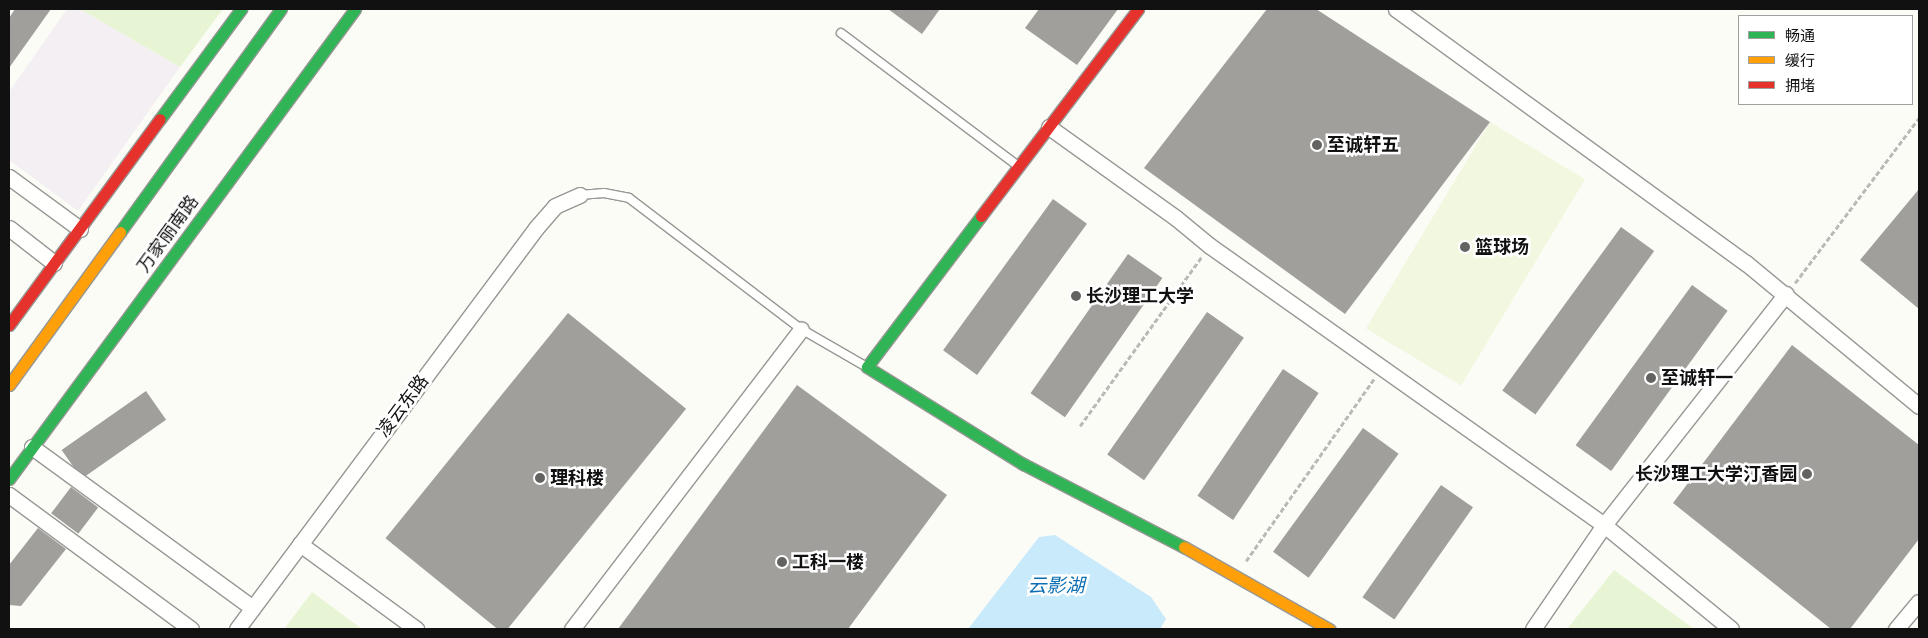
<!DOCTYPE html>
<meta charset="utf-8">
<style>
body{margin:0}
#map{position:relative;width:1928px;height:638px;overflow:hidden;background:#fcfcf7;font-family:"Roboto Serif","Noto Sans SC",serif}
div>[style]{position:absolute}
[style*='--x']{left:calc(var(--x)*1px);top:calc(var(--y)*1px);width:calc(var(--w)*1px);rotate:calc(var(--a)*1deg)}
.industrial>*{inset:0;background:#f4eff3}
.green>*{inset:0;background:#e7f5d4}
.pitch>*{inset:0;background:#f1f8df;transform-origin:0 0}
.water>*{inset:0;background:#c9eafa}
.building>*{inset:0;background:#a19f9c;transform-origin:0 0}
.path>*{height:2.5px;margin-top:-1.25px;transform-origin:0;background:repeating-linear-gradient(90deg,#b9b9b8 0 5px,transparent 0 7.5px)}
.roads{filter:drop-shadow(1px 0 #979795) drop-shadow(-1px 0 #979795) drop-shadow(0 1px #979795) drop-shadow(0 -1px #979795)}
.lane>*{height:8px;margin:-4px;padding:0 4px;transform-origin:4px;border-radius:4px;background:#fffffe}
.street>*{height:15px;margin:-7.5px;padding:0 7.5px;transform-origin:7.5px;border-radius:7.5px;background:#fffffe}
.fast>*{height:11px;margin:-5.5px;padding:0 5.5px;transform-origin:5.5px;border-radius:5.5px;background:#30b455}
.slow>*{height:11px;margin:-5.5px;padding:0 5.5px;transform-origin:5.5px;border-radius:5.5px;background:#ff9f0a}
.jam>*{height:11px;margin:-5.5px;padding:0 5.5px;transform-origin:5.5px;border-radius:5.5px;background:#e5322d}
.dots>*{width:14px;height:14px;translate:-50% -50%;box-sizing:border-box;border:2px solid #fff;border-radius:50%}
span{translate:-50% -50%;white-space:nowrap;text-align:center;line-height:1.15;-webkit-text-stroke:5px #fff;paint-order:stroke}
.poi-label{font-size:18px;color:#111;font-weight:700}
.left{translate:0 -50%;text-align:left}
.right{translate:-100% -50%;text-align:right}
.street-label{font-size:18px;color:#111}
.water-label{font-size:19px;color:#0b6db2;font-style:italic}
.frame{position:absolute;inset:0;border:10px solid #111;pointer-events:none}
.legend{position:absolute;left:1738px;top:15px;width:175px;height:90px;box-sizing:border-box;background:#fff;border:1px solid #a0a0a0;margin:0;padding:6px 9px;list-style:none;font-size:15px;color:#111}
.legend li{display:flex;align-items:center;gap:10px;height:25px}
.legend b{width:25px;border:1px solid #a0a0a0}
</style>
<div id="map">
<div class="industrial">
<div style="clip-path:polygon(67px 9px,80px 9px,180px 67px,78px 211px,9px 160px,9px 92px)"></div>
</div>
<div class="green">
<div style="clip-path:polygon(80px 9px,223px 9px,180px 67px)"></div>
<div style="clip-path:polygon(1614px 570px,1694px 629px,1567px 629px)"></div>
<div style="clip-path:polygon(312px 592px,362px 629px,284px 629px)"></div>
</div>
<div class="pitch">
<div style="left:1490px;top:122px;width:111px;height:241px;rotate:31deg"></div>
</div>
<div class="water">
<div style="clip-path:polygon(1055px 535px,1151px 597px,1166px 619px,1160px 629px,968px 629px,1039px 537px)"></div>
</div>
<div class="building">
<div style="clip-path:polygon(15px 9px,51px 9px,9px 68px,9px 18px)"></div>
<div style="clip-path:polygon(888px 9px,940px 9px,922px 34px)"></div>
<div style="clip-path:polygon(1039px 9px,1118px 9px,1077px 65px,1025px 28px)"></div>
<div style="clip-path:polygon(1267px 9px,1316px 9px,1490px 122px,1345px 314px,1144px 168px)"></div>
<div style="clip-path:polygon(1919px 189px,1919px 309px,1860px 260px)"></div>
<div style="left:1053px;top:199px;width:42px;height:187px;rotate:36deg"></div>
<div style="left:1621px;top:227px;width:41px;height:202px;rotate:36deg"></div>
<div style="left:1128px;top:254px;width:42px;height:170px;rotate:35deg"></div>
<div style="left:1692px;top:285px;width:44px;height:198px;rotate:36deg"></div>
<div style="left:1207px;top:312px;width:45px;height:174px;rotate:35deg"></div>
<div style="left:568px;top:313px;width:152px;height:290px;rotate:39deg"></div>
<div style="clip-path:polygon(1792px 345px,1919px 445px,1919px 539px,1850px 629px,1831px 629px,1673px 503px)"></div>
<div style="left:1283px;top:369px;width:43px;height:153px;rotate:34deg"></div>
<div style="clip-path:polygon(797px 385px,947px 495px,848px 629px,618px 629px)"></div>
<div style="left:146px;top:391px;width:35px;height:103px;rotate:55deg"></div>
<div style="left:1363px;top:428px;width:44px;height:153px;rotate:36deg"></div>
<div style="left:1441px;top:485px;width:39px;height:137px;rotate:35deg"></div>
<div style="left:71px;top:487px;width:34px;height:33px;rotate:37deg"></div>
<div style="clip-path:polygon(38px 528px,66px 549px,21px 606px,9px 605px,9px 565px)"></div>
</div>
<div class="path">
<div style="--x:1795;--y:283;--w:206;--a:-53.1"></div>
<div style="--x:1080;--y:426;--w:209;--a:-54.3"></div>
<div style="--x:1246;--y:561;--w:223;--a:-54.9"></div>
</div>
<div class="roads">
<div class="lane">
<div style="--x:841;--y:33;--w:220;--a:36.9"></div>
<div style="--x:580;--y:195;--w:24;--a:-5"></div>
<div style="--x:604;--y:193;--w:25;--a:11"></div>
<div style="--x:629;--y:198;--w:216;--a:37.3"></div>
<div style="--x:801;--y:329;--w:74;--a:30"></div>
</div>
<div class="street">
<div style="--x:1396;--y:9;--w:432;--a:36"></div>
<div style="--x:1746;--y:263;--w:224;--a:39.6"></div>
<div style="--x:1049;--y:127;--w:156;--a:35.6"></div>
<div style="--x:1176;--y:218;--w:44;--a:39.5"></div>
<div style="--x:1210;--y:246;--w:483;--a:35.3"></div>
<div style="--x:1604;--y:525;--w:164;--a:39.3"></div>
<div style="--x:9;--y:177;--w:88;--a:36.2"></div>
<div style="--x:9;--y:228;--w:57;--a:37.9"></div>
<div style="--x:32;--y:447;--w:273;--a:36.1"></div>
<div style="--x:9;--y:495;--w:226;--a:36.4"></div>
<div style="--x:300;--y:544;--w:144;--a:36.2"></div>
<div style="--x:237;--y:629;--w:500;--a:-53.29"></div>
<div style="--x:536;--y:228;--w:29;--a:-49"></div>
<div style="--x:555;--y:206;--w:27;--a:-24"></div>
<div style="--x:572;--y:629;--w:377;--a:-52.6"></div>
<div style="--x:1533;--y:629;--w:126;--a:-55.7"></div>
<div style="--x:1604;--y:525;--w:294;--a:-51.8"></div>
<div style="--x:1896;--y:629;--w:35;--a:-50"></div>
</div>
<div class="fast">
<div style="--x:160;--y:119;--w:137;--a:-53.6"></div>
<div style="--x:981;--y:216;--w:189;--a:127.1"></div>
<div style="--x:867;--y:367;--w:184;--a:31.9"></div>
<div style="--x:1023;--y:464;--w:181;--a:27.3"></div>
<div style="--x:120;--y:232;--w:275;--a:-54.2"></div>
<div style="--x:9;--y:479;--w:584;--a:-53.64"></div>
</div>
<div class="slow">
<div style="--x:9;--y:385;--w:189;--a:-54"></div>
<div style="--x:1184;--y:547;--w:167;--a:29.5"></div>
</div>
<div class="jam">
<div style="--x:981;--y:216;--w:260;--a:-52.8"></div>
<div style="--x:9;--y:325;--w:255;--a:-53.8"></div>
</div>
</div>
<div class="dots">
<div style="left:1317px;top:145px;background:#636362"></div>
<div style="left:1465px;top:247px;background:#636362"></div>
<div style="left:1076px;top:296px;background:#636362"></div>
<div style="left:1651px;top:378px;background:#636362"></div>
<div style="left:1807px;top:474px;background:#636362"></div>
<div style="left:540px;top:478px;background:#636362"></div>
<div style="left:782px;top:562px;background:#636362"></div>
</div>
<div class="poi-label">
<span class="left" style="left:1327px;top:145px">至诚轩五</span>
<span class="left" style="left:1475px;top:247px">篮球场</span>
<span class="left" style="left:1086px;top:296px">长沙理工大学</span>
<span class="left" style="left:1661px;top:378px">至诚轩一</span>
<span class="right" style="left:1797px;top:474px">长沙理工大学汀香园</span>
<span class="left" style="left:550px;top:478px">理科楼</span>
<span class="left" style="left:792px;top:562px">工科一楼</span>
</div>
<div class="street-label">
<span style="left:168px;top:234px;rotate:-54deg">万家丽南路</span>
<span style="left:403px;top:406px;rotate:-53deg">凌云东路</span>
</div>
<div class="water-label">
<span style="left:1056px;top:586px">云影湖</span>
</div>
<div class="frame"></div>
<ul class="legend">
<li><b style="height:6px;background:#30b455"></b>畅通</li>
<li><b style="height:6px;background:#ff9f0a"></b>缓行</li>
<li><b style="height:6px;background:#e5322d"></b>拥堵</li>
</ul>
</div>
